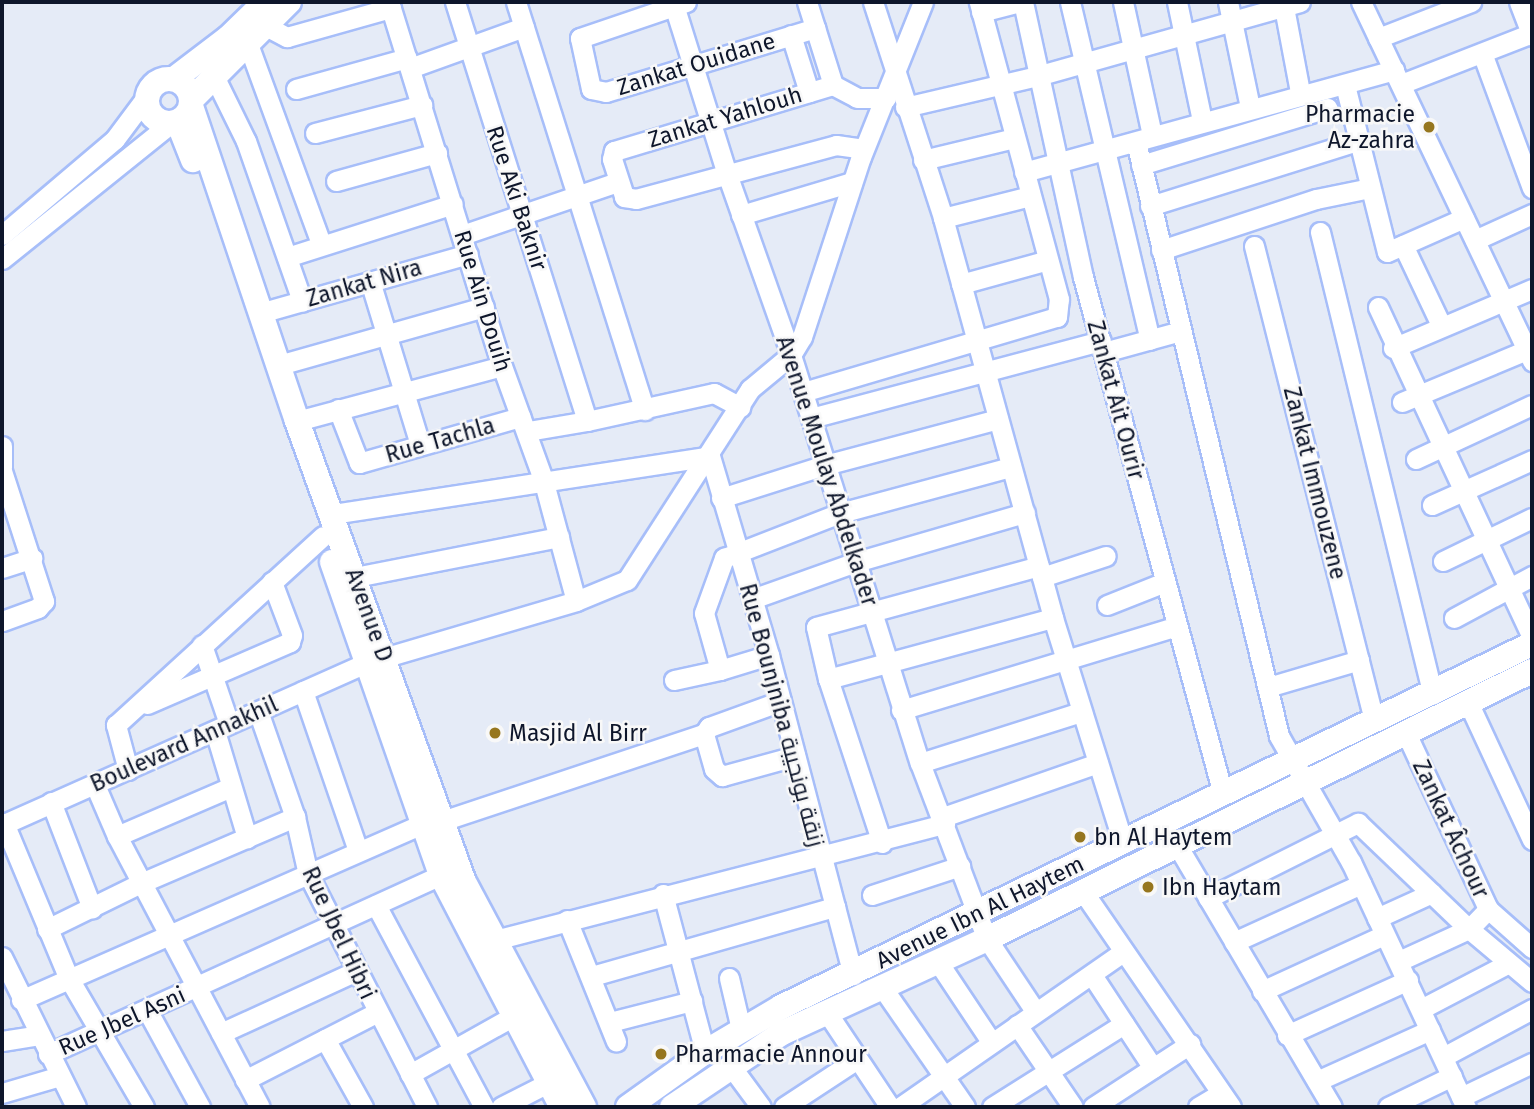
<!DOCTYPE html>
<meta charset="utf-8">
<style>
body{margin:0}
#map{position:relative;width:1534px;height:1109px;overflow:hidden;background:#e5ebf7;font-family:"Fira Sans",Cairo,sans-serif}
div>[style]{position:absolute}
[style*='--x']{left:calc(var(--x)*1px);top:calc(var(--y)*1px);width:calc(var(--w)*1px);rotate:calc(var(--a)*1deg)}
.roads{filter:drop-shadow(2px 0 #a7bef9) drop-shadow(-2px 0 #a7bef9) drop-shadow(0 2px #a7bef9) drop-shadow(0 -2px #a7bef9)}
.minor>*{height:19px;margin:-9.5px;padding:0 9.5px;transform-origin:9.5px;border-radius:9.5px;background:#fff}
.major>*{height:24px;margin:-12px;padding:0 12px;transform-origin:12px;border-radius:12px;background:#fff}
.major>.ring{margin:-12px;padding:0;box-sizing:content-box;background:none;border:24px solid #fff;border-radius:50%}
.dots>*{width:19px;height:19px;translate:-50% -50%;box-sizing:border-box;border:4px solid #f8f8f8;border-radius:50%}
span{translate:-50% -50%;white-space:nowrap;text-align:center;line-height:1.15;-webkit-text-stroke:5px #f8f8f8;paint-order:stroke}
.street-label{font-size:23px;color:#0e162b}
.poi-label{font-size:23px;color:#0e162b}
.right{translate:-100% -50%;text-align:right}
.left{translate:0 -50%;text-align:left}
.frame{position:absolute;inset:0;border:4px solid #0e162b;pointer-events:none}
</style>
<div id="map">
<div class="roads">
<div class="minor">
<div style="--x:389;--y:2;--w:381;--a:72.8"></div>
<div style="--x:502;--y:366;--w:120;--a:70.1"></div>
<div style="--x:543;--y:479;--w:126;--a:74.9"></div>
<div style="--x:455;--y:2;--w:439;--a:72.5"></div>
<div style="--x:587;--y:421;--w:130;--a:-12.4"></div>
<div style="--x:714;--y:393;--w:30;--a:28"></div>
<div style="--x:516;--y:2;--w:428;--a:72.5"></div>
<div style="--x:673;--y:2;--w:180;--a:72.6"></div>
<div style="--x:727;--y:174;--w:192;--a:70.5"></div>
<div style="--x:791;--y:355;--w:428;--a:72.5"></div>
<div style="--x:920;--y:763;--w:188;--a:69.2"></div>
<div style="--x:987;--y:939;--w:87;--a:56.3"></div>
<div style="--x:686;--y:2;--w:112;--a:161.2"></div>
<div style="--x:580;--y:38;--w:52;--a:77.8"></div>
<div style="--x:591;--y:89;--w:15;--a:11"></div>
<div style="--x:606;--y:92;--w:219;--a:-17"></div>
<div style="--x:807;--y:2;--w:87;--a:72.6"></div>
<div style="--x:833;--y:85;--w:27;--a:28"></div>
<div style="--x:857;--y:98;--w:29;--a:0"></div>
<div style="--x:873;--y:2;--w:227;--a:72"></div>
<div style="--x:943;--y:218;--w:415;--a:74.6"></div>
<div style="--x:1053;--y:618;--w:236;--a:72.7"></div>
<div style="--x:1023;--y:2;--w:281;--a:77.7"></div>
<div style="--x:1083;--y:277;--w:536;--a:74.85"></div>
<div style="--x:1070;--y:2;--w:347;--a:76.7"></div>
<div style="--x:1123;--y:2;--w:136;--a:77.7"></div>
<div style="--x:1177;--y:2;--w:122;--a:78.1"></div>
<div style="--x:1228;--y:2;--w:107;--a:78.2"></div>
<div style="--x:1283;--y:2;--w:92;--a:79.3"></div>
<div style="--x:1361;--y:2;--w:398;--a:64.5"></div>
<div style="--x:1519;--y:2;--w:36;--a:69"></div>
<div style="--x:981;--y:12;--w:40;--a:-14.4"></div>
<div style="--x:266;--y:26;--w:24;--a:28"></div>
<div style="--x:287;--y:37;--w:108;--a:-15.6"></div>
<div style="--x:791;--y:35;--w:60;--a:72.5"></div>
<div style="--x:1378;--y:38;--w:100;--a:-21.2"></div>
<div style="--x:248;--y:44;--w:213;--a:69.9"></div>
<div style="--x:1482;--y:53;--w:144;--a:69.7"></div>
<div style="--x:410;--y:68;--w:121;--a:-19.8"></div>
<div style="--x:214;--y:76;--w:72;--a:63.8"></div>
<div style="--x:246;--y:141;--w:170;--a:70.7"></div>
<div style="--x:1401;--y:84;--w:141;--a:-21.3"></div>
<div style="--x:833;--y:85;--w:229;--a:163.2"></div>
<div style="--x:614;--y:151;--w:8;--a:104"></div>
<div style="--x:612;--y:159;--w:40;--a:72"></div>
<div style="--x:624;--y:197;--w:12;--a:9"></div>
<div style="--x:636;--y:199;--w:207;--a:-15.1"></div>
<div style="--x:836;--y:145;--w:28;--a:8"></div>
<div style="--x:1345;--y:85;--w:172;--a:75.9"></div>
<div style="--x:1387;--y:252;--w:84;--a:-23.8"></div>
<div style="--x:296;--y:89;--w:115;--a:-15.6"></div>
<div style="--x:905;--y:107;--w:136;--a:-13.2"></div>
<div style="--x:1037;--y:76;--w:273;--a:-15.7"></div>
<div style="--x:315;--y:133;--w:111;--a:-14.7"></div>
<div style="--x:1136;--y:142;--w:611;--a:76.46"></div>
<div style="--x:1279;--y:736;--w:145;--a:60.3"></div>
<div style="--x:1351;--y:862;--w:271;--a:64.9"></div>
<div style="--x:923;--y:160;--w:94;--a:-13.6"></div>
<div style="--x:1141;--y:165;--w:195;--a:-17"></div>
<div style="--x:1024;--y:172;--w:384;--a:-15.4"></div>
<div style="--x:336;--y:181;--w:105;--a:-15.5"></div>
<div style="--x:1150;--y:206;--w:218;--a:-17.4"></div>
<div style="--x:741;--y:215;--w:116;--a:-16.6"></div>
<div style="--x:943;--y:218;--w:90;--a:-14.2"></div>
<div style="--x:1320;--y:232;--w:476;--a:76.3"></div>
<div style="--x:2;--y:235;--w:148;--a:-40.3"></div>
<div style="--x:115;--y:139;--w:54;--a:-53.3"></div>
<div style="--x:462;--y:235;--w:165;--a:-18.8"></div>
<div style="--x:1475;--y:240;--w:63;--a:-24.5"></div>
<div style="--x:1403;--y:245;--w:89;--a:64.6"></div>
<div style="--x:1254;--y:246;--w:490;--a:75.8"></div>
<div style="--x:1161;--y:250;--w:163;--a:-18.2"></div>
<div style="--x:1316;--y:199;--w:55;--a:-11.5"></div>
<div style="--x:287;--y:257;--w:174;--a:-17.7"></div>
<div style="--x:2;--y:259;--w:217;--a:-38.8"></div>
<div style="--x:370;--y:281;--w:171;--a:73"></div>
<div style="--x:961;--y:284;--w:90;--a:-15.4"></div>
<div style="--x:1378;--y:307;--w:365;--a:65"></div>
<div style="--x:260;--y:313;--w:216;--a:-15.8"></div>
<div style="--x:1393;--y:348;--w:151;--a:-23"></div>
<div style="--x:1104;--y:352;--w:80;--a:-15.3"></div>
<div style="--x:279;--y:365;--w:213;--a:-15.8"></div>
<div style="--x:803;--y:392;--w:265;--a:-16.5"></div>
<div style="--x:1057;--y:317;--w:18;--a:-84"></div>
<div style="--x:1059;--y:299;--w:308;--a:-105.1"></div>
<div style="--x:1402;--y:402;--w:141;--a:-22.6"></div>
<div style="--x:338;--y:409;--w:58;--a:68.7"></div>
<div style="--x:359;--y:463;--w:168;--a:-15.9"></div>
<div style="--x:811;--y:418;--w:300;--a:-14.9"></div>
<div style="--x:297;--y:421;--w:212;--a:-15"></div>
<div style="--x:528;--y:431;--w:60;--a:-9.6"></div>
<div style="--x:2;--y:446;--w:21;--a:90"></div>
<div style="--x:1416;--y:459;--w:128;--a:-25"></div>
<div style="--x:2;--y:471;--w:137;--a:72.1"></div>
<div style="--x:44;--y:601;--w:9;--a:131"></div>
<div style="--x:38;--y:608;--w:38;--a:160"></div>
<div style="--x:721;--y:498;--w:109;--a:-17.6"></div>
<div style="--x:825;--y:465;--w:179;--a:-14.9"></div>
<div style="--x:1432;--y:505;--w:110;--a:-24.2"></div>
<div style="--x:333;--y:514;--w:381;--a:-8.7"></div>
<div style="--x:710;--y:456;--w:208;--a:73.5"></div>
<div style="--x:769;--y:655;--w:331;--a:75.3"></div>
<div style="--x:1443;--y:561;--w:99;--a:-25.8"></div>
<div style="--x:2;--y:568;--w:32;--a:-18"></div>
<div style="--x:355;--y:577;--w:208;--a:-11.1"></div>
<div style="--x:1042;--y:577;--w:67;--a:-18.2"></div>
<div style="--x:752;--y:599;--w:110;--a:-19.6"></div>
<div style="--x:856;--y:562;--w:176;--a:-16.2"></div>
<div style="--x:1107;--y:605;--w:62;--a:-21.6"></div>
<div style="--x:1454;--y:618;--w:89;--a:-28.3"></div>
<div style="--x:202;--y:645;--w:83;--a:71.1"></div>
<div style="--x:769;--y:655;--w:51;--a:163"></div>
<div style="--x:720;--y:670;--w:59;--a:-105.7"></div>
<div style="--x:704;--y:613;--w:59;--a:-70"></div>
<div style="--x:724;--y:558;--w:124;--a:-21.2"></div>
<div style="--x:840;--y:513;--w:177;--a:-15.1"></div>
<div style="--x:828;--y:679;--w:233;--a:-15.2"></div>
<div style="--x:674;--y:680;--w:47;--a:-12.3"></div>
<div style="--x:1268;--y:687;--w:95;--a:-16.5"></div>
<div style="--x:303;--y:691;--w:169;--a:71"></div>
<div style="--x:781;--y:701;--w:77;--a:160.1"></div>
<div style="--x:709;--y:727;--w:9;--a:126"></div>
<div style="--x:704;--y:734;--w:36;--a:74"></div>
<div style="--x:714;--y:769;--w:11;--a:41"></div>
<div style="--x:722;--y:776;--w:76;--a:-15.3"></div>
<div style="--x:1468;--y:702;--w:152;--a:65.1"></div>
<div style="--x:147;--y:704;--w:156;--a:-23.4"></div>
<div style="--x:290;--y:642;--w:7;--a:-74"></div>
<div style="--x:292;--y:635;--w:57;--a:-110.7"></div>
<div style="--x:901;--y:710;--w:288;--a:-16.9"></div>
<div style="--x:258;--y:711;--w:112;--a:70.8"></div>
<div style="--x:295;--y:817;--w:58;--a:77.2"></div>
<div style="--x:308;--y:874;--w:262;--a:62.9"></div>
<div style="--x:215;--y:731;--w:112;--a:73.3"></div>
<div style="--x:1406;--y:733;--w:194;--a:65"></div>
<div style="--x:1488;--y:909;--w:59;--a:41.6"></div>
<div style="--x:920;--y:763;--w:169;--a:-17.6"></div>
<div style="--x:128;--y:770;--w:47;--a:-104.9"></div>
<div style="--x:116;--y:725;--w:280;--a:-42.4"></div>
<div style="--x:95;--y:785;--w:56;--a:66.7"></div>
<div style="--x:117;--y:836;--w:306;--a:62.2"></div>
<div style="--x:51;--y:802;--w:114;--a:68.9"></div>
<div style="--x:943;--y:817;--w:164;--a:-19.2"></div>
<div style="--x:442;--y:821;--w:276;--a:-18.4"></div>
<div style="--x:4;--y:823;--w:167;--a:67.4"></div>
<div style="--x:68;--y:977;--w:151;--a:59.7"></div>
<div style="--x:2;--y:825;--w:398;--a:-24"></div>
<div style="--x:366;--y:663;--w:219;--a:-16.4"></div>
<div style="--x:576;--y:601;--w:55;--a:-22.4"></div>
<div style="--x:627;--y:580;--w:227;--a:-57.2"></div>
<div style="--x:750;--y:389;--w:53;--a:-39.7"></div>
<div style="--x:791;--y:355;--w:21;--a:-59"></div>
<div style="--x:802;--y:337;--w:189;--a:-71.9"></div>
<div style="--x:861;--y:157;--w:167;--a:-68.2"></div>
<div style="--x:117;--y:836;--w:124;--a:-23.3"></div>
<div style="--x:882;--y:843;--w:173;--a:-108.2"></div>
<div style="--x:828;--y:679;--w:53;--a:-103"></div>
<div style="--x:816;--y:627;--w:231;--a:-15.3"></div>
<div style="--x:1177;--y:845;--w:304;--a:59.4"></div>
<div style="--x:1082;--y:890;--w:263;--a:55.5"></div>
<div style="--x:663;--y:894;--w:163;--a:75.1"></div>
<div style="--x:872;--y:895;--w:93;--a:-18.2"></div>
<div style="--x:1208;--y:898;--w:168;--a:-26.6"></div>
<div style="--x:1358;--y:823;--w:153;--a:43.7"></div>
<div style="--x:1469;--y:929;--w:82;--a:40.1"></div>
<div style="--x:376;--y:905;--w:229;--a:61.9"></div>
<div style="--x:1377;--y:918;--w:60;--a:-24.4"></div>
<div style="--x:567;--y:920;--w:131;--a:68"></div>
<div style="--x:47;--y:929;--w:105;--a:-26.1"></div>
<div style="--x:141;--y:883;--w:168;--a:-23.2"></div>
<div style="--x:495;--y:940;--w:465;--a:-14.5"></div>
<div style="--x:1234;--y:942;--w:140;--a:-24.5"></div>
<div style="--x:2;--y:957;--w:167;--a:63.7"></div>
<div style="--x:1399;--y:961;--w:77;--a:-24.6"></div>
<div style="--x:1469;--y:929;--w:28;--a:-46"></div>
<div style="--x:938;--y:962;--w:97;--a:56.3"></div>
<div style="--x:1092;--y:975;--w:111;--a:56.7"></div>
<div style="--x:592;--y:976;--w:253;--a:-15.9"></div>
<div style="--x:729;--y:978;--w:52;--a:76.8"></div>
<div style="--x:882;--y:987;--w:146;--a:55.3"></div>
<div style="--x:1262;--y:991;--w:134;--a:-24.7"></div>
<div style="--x:21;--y:1000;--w:438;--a:-23.7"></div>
<div style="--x:1421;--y:1009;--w:99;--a:-27.6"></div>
<div style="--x:147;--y:1010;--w:111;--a:61.3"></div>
<div style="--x:826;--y:1011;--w:115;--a:56.3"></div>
<div style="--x:610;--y:1022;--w:85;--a:-14.4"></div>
<div style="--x:1017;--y:1025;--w:99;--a:55.7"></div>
<div style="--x:221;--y:1033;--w:146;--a:-24.6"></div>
<div style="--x:1287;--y:1035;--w:133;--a:-24.4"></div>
<div style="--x:325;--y:1039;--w:78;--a:60.8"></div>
<div style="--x:2;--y:1041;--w:36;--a:-9"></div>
<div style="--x:48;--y:1054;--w:432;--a:-24.5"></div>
<div style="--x:1443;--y:1057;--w:101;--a:-28.3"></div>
<div style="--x:730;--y:1065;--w:52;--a:53.6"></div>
<div style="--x:410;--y:1074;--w:117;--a:-29.2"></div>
<div style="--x:245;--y:1080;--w:147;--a:-27.1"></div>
<div style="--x:1317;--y:1081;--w:124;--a:-24.3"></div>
<div style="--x:2;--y:1093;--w:60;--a:-16.3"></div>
<div style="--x:1461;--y:1097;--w:79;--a:-25.6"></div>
<div style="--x:501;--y:1107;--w:53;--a:-27.1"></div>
<div style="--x:784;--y:1107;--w:87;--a:-33.3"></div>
<div style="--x:900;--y:1107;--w:272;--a:-34.8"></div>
<div style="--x:992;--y:1107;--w:156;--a:-32.2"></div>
<div style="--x:1093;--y:1107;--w:116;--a:-33"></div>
<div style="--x:1198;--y:1107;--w:27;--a:-31"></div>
<div style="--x:1388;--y:1107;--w:71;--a:-25.8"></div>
</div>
<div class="major">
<div class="ring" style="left:147px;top:79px;width:20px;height:20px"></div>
<div style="--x:174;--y:79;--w:68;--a:-37.2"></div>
<div style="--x:228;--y:38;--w:52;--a:-44.2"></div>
<div style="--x:192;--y:99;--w:137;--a:-45"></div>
<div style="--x:191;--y:106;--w:332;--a:71.4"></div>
<div style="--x:297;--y:421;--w:490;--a:70.1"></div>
<div style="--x:464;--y:882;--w:255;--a:61.9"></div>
<div style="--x:178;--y:122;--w:41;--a:68.5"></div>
<div style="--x:332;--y:562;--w:331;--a:70.8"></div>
<div style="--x:441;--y:875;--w:262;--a:62.5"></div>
<div style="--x:628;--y:1107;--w:95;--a:-35.5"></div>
<div style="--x:705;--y:1052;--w:88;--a:-30.6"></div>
<div style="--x:781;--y:1007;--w:834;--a:-25.8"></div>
<div style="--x:672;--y:1107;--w:133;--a:-33.9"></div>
<div style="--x:782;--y:1033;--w:226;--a:-24.6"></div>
<div style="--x:987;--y:939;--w:607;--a:-26.19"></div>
</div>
</div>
<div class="dots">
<div style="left:1429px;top:127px;background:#96761e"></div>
<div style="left:495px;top:733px;background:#96761e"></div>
<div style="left:1080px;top:837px;background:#96761e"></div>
<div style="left:1148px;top:887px;background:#96761e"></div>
<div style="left:661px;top:1054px;background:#96761e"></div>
</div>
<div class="street-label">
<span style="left:696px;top:64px;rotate:-17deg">Zankat Ouidane</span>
<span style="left:725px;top:117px;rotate:-17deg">Zankat Yahlouh</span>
<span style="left:517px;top:198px;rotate:72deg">Rue Aki Baknir</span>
<span style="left:364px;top:283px;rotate:-16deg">Zankat Nira</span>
<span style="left:483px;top:301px;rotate:73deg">Rue Ain Douih</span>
<span style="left:1116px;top:400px;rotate:75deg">Zankat Ait Ourir</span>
<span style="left:440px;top:440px;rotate:-16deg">Rue Tachla</span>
<span style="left:827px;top:471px;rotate:72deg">Avenue Moulay Abdelkader</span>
<span style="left:1315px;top:483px;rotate:76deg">Zankat Immouzene</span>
<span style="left:369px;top:615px;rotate:70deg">Avenue D</span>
<span style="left:782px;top:715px;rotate:75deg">Rue Bounjniba زنقة بونجيبة</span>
<span style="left:184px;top:744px;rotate:-24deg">Boulevard Annakhil</span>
<span style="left:1451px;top:829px;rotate:65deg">Zankat Âchour</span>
<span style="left:980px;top:912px;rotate:-26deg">Avenue Ibn Al Haytem</span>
<span style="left:339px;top:933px;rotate:65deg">Rue Jbel Hibri</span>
<span style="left:122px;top:1021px;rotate:-24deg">Rue Jbel Asni</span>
</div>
<div class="poi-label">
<span class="right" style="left:1415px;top:127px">Pharmacie<br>Az-zahra</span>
<span class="left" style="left:509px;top:733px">Masjid Al Birr</span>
<span class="left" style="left:1094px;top:837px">bn Al Haytem</span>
<span class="left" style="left:1162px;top:887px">Ibn Haytam</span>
<span class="left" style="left:675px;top:1054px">Pharmacie Annour</span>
</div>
<div class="frame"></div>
</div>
